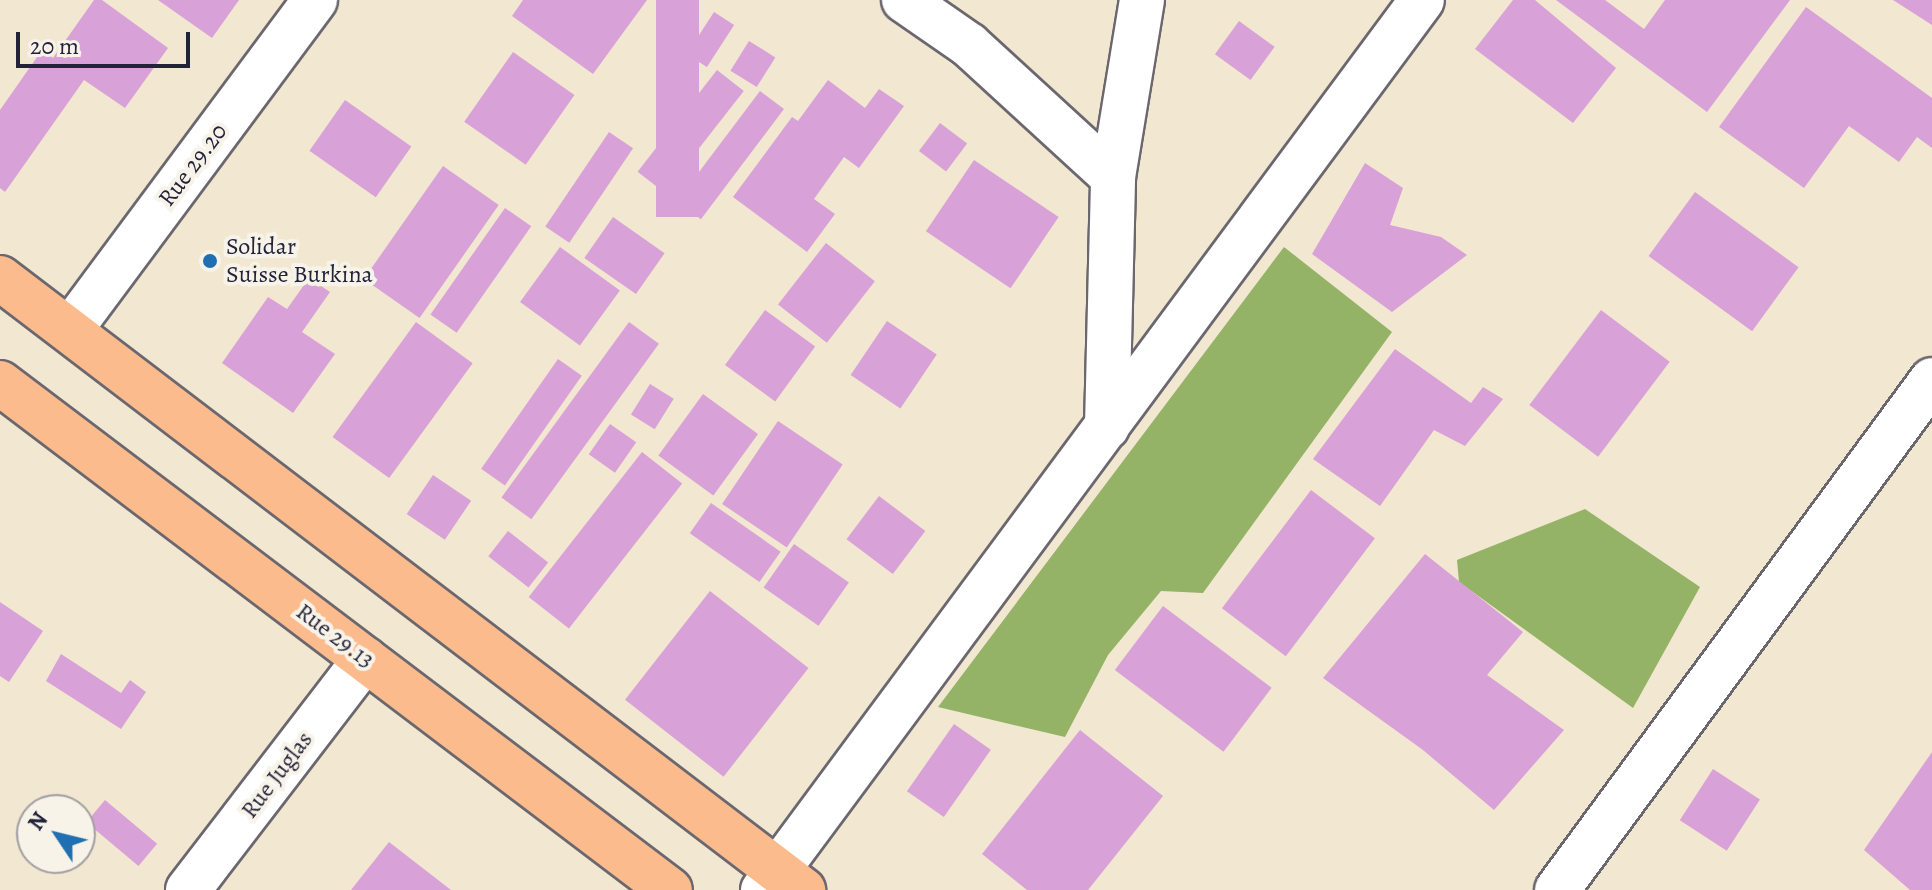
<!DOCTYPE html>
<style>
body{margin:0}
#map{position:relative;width:1932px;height:890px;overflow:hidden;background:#f2e7d0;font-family:Alegreya,serif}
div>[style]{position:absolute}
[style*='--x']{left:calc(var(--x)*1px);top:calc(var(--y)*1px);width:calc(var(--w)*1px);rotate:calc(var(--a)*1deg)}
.forest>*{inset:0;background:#95b366}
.building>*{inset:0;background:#d8a1d7;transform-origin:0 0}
.roads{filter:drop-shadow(2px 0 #6b676f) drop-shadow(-2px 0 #6b676f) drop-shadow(0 2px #6b676f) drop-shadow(0 -2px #6b676f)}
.minor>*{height:44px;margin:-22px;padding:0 22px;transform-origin:22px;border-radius:22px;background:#fff}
.major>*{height:44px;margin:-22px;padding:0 22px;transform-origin:22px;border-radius:22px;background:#fbbb8c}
.dots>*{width:22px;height:22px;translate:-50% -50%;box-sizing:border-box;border:4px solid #f7f3e8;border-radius:50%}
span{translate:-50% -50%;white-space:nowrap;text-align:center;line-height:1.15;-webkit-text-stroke:8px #f7f3e8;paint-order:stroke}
.street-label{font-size:24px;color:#22223b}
.poi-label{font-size:24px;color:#22223b}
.left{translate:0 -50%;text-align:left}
.north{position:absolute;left:16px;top:794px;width:80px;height:80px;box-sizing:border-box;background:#f7f3e8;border:2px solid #a29fa3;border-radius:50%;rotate:305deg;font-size:22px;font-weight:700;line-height:32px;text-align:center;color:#22223b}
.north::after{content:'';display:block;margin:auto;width:28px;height:36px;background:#1f6fb2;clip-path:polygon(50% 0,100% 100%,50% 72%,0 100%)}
.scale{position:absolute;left:16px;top:32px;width:174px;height:36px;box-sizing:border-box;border:4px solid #22223b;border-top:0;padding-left:10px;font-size:24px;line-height:28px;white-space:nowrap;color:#22223b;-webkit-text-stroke:6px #f7f3e8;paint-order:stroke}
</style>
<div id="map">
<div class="forest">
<div style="clip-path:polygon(1284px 247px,1392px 332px,1203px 593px,1161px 591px,1108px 655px,1065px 737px,938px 707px)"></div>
<div style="clip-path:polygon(1585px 509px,1700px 587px,1633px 708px,1459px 582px,1457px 560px)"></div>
</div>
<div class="building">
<div style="clip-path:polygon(94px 0,102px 0,168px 48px,125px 108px,84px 80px,5px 192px,0 188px,0 110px,42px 50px,53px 58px)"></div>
<div style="clip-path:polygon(158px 0,239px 0,212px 38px)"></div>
<div style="clip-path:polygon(523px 0,647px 0,593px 74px,512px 16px)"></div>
<div style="left:656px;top:0;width:43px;height:217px"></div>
<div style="clip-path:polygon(1513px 0,1535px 0,1616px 68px,1573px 123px,1475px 49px)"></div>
<div style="clip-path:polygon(1556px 0,1605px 0,1644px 29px,1665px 0,1790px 0,1707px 112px)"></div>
<div style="clip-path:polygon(1893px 0,1932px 0,1932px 25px)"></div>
<div style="clip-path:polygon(1806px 7px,1932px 98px,1932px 148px,1917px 137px,1899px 162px,1849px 126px,1804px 188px,1719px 127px)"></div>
<div style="left:714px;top:12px;width:24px;height:50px;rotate:33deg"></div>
<div style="left:1239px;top:21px;width:44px;height:41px;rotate:36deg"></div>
<div style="left:749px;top:41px;width:31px;height:35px;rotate:32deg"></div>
<div style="left:513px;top:52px;width:75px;height:85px;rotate:35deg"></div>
<div style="left:717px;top:70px;width:34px;height:129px;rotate:38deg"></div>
<div style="clip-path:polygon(828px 80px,865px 108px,879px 89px,904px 106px,859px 168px,844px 157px,814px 199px,835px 214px,807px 252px,733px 197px,792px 117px,798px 121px)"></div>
<div style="left:760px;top:91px;width:30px;height:138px;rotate:37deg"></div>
<div style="left:345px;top:100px;width:81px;height:62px;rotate:35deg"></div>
<div style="left:940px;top:123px;width:34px;height:35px;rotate:37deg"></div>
<div style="left:609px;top:132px;width:29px;height:114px;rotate:34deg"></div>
<div style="left:974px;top:160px;width:102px;height:86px;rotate:34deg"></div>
<div style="clip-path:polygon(1365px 163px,1403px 188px,1390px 225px,1441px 237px,1467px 255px,1392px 312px,1312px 254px)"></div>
<div style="left:443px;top:166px;width:68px;height:138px;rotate:35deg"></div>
<div style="left:1695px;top:192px;width:128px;height:79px;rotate:36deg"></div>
<div style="left:505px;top:208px;width:32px;height:130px;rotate:35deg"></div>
<div style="left:613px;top:217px;width:63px;height:50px;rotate:35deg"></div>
<div style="left:826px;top:243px;width:62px;height:78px;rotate:38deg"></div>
<div style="left:560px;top:247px;width:74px;height:68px;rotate:36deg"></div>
<div style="clip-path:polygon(309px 278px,330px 292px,302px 332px,335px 354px,293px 413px,222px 363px,268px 297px,287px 309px)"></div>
<div style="left:765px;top:310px;width:62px;height:68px;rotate:36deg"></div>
<div style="left:1601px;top:310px;width:86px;height:119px;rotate:37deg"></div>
<div style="left:887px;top:321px;width:60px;height:65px;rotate:34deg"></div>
<div style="left:416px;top:322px;width:70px;height:142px;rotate:36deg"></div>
<div style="left:629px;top:322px;width:37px;height:217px;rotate:36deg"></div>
<div style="clip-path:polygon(1395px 349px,1471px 403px,1483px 387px,1503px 399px,1465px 446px,1434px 430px,1380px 506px,1313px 459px)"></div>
<div style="left:558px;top:359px;width:29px;height:134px;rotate:35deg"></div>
<div style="left:650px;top:384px;width:28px;height:36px;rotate:32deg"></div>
<div style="left:703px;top:394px;width:68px;height:76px;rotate:36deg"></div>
<div style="left:778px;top:421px;width:78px;height:100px;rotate:34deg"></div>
<div style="left:610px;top:424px;width:32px;height:37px;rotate:35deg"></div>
<div style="left:642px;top:452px;width:51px;height:184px;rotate:38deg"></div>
<div style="left:433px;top:475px;width:46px;height:47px;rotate:34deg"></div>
<div style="left:1311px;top:490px;width:80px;height:148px;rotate:37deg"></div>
<div style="left:879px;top:496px;width:58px;height:54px;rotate:37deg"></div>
<div style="left:711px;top:503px;width:85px;height:37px;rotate:35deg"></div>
<div style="left:508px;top:531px;width:51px;height:32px;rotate:38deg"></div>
<div style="left:794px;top:544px;width:67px;height:53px;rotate:35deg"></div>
<div style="clip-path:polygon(1425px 554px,1523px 632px,1487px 675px,1564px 730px,1494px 810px,1423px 750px,1323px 678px)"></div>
<div style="left:710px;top:591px;width:125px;height:138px;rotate:38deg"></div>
<div style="clip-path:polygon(0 602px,43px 631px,9px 682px,0 676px)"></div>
<div style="left:1163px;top:606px;width:136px;height:80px;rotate:37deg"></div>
<div style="clip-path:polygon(61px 654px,121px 693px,130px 680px,146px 692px,121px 729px,46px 681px)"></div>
<div style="left:954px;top:724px;width:45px;height:82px;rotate:35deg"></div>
<div style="clip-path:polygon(1080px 730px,1163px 796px,1088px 890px,1027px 890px,982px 854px)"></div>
<div style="clip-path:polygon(1932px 752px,1932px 890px,1910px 890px,1864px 850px)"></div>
<div style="left:1713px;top:769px;width:56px;height:61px;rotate:33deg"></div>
<div style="left:105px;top:800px;width:68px;height:29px;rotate:40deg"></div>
<div style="clip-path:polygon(389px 842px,451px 890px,351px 890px)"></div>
</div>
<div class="roads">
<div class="minor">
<div style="--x:904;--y:0;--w:79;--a:34.7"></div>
<div style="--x:969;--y:45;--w:195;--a:42.5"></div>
<div style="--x:70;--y:330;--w:411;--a:-53.4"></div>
<div style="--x:1107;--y:427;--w:250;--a:-88.6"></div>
<div style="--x:1113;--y:177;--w:179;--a:-80.7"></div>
<div style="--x:188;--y:890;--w:291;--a:-52.5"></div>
<div style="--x:763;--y:890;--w:1107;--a:-53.48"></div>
<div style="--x:1557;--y:890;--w:633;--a:-53.67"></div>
</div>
<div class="major">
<div style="--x:0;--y:278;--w:1010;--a:37.31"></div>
<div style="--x:0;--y:383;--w:840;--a:37.12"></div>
</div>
</div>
<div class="dots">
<div style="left:210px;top:261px;background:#1f6fb2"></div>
</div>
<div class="street-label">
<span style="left:193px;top:165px;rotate:-53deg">Rue 29.20</span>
<span style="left:335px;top:636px;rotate:37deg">Rue 29.13</span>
<span style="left:277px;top:775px;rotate:-53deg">Rue Juglas</span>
</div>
<div class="poi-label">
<span class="left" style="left:226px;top:261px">Solidar<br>Suisse Burkina</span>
</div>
<div class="north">N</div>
<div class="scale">20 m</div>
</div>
